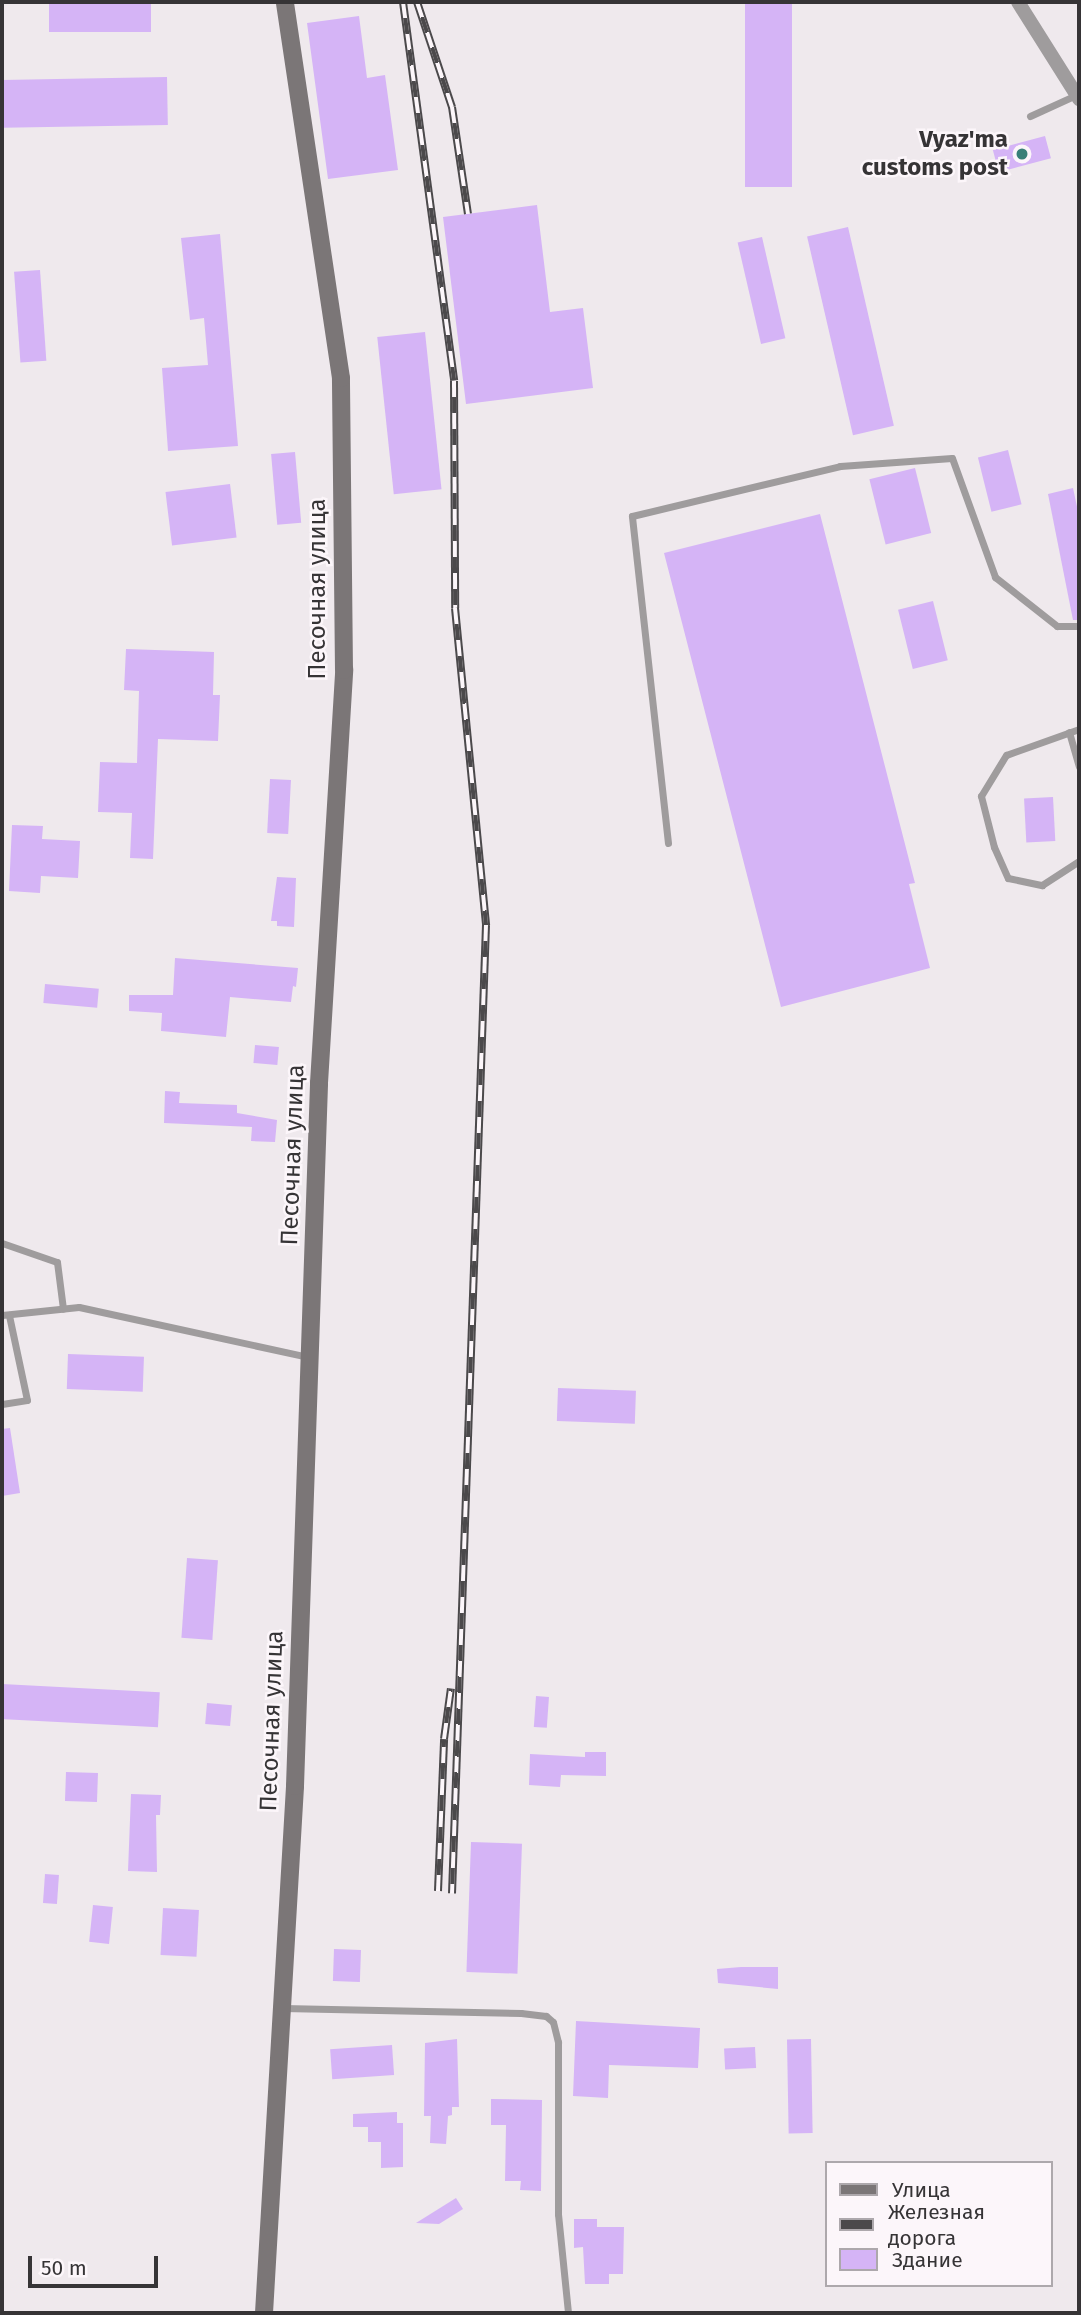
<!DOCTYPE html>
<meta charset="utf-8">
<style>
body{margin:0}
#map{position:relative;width:1081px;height:2315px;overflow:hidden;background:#efe9ed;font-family:"Fira Sans",sans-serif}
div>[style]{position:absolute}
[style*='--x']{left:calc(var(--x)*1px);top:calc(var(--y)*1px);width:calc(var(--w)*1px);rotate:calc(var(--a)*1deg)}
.building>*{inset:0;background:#d5b4f6;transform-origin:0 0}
.lane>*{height:7px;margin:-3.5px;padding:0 3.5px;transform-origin:3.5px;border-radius:3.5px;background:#9f9c9d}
.street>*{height:14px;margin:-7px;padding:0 7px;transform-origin:7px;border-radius:7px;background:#9f9c9d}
.secondary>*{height:18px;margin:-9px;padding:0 9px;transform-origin:9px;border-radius:9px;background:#7b7677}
.rail>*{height:8px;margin-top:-4px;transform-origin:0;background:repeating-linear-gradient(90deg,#fcf6fa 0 16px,#4b494b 0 32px);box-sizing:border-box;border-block:2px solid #4b494b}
.dots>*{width:19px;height:19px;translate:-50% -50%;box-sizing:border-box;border:4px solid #fcf6fa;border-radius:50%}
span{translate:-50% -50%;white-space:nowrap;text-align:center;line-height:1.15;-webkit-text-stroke:5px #fcf6fa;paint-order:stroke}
.poi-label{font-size:24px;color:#363436;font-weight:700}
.right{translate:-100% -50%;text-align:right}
.street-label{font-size:24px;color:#363436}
.frame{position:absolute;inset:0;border:4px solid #363436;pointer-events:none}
.legend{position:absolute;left:825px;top:2161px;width:228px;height:126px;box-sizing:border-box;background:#fcf6fa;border:2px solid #ada8ac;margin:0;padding:9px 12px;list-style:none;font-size:21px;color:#363436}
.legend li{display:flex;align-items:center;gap:14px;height:35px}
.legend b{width:35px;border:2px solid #ada8ac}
.scale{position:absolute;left:28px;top:2256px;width:130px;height:32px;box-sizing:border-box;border:4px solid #363436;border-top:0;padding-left:9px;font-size:21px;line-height:24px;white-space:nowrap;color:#363436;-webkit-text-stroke:5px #fcf6fa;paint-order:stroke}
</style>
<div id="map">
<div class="building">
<div style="left:49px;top:2px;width:102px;height:30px"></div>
<div style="left:745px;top:2px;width:47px;height:185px"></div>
<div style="clip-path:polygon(359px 16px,367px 78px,385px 75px,398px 170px,328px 179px,307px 23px)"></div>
<div style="left:167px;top:77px;width:48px;height:165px;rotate:89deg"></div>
<div style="left:1045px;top:136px;width:23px;height:54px;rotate:75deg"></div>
<div style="clip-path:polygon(537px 205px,550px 312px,583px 308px,593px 388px,466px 404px,443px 217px)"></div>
<div style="left:848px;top:227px;width:204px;height:42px;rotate:77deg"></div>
<div style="clip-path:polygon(220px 234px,238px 446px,168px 451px,162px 368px,208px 365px,204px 318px,190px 320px,181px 238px)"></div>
<div style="left:762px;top:237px;width:104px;height:25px;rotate:77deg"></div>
<div style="left:40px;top:270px;width:91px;height:26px;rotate:86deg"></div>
<div style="left:425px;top:332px;width:158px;height:48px;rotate:84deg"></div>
<div style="left:1008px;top:450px;width:56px;height:31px;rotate:76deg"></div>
<div style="left:295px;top:452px;width:71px;height:24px;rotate:85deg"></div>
<div style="left:915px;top:468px;width:67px;height:47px;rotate:76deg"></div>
<div style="left:230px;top:484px;width:54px;height:65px;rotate:83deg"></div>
<div style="clip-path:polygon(1073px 488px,1079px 516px,1079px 620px,1073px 620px,1048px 494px)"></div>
<div style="clip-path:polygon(820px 514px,915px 883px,909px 884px,930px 968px,781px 1007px,664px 553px)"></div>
<div style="left:933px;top:601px;width:61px;height:36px;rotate:76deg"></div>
<div style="clip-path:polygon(126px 649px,214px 652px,213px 695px,220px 695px,218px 741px,158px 739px,153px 859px,130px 858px,132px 813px,98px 812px,100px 762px,137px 763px,139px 691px,124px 690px)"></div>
<div style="left:270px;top:779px;width:21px;height:54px;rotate:3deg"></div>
<div style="left:1053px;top:797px;width:44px;height:29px;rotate:87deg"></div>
<div style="clip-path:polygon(12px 825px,43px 826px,42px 839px,80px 841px,78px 878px,41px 876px,40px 893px,9px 891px)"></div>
<div style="clip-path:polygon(277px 877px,296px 878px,294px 927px,277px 926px,277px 921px,271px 921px)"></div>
<div style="clip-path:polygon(175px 958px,298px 968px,296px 987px,293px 986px,291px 1002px,230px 997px,226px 1037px,161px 1031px,162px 1013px,129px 1011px,129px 995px,173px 995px)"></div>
<div style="left:45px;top:984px;width:54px;height:19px;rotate:5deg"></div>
<div style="left:255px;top:1045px;width:24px;height:18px;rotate:5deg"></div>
<div style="clip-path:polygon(165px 1091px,180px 1092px,179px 1103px,237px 1105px,237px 1113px,277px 1120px,275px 1142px,251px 1141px,252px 1127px,164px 1123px)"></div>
<div style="left:68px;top:1354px;width:76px;height:35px;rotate:2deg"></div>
<div style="left:558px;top:1388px;width:78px;height:33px;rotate:2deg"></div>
<div style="clip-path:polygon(10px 1428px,20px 1493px,2px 1496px,2px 1429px)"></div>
<div style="left:187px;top:1558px;width:31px;height:80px;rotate:4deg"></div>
<div style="left:2px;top:1684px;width:158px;height:35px;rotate:3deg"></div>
<div style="left:536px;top:1696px;width:13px;height:31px;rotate:4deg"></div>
<div style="left:207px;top:1703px;width:25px;height:21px;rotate:5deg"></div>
<div style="clip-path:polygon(585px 1752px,606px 1752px,606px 1776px,561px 1775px,560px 1787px,529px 1785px,530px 1754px,585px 1757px)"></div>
<div style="left:66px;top:1772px;width:32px;height:29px;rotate:2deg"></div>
<div style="clip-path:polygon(131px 1794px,161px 1795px,160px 1815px,156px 1815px,157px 1872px,128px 1871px)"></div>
<div style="left:471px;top:1842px;width:51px;height:130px;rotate:2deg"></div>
<div style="left:45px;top:1874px;width:14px;height:29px;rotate:4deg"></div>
<div style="left:93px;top:1905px;width:20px;height:37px;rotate:6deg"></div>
<div style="left:163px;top:1908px;width:36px;height:47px;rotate:3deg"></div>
<div style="left:334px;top:1949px;width:27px;height:32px;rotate:2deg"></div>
<div style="clip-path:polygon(741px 1967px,778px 1967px,778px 1989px,718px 1983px,717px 1969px)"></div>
<div style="clip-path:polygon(576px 2021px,700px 2028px,698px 2068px,609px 2065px,608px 2098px,573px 2096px)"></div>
<div style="clip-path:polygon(457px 2039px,459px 2107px,452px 2107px,452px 2115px,448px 2116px,446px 2144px,430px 2143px,431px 2116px,424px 2116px,425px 2043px)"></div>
<div style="left:811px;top:2039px;width:94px;height:24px;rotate:89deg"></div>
<div style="left:392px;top:2045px;width:30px;height:62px;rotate:86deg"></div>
<div style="left:755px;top:2047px;width:21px;height:31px;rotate:87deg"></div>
<div style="clip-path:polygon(491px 2099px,542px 2100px,541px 2191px,520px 2190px,521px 2181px,505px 2181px,506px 2125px,491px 2125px)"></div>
<div style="clip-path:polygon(397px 2112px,397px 2123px,403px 2123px,403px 2167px,381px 2168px,381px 2142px,368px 2142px,368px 2127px,353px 2127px,353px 2114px)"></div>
<div style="clip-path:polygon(456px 2198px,463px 2209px,439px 2224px,416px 2223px)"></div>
<div style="clip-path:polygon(574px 2219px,597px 2219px,597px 2227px,624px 2227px,623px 2274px,609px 2274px,609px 2284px,585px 2284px,583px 2247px,574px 2248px)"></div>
</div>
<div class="lane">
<div style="--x:1030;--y:116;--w:51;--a:-24.5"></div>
<div style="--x:1079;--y:729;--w:77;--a:160.4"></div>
<div style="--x:1006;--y:755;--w:48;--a:121.4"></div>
<div style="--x:981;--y:796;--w:53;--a:75.7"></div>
<div style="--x:994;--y:847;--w:34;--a:66"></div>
<div style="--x:1008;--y:878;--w:35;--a:12"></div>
<div style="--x:1042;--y:885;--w:44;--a:-33"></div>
<div style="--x:1069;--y:732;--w:36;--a:74"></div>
<div style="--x:668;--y:843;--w:329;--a:-96.3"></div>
<div style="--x:632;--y:516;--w:214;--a:-13.5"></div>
<div style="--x:840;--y:466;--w:112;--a:-4.1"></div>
<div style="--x:952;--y:458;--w:127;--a:70.1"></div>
<div style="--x:995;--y:577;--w:79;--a:38.3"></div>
<div style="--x:1057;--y:626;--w:22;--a:0"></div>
<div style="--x:2;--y:1243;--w:58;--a:19.1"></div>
<div style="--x:57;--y:1262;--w:47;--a:82.7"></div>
<div style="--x:2;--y:1315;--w:77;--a:-5.9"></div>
<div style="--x:79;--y:1307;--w:234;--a:12.3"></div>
<div style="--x:2;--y:1404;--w:25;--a:-9"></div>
<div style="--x:27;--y:1400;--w:87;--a:-102"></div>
<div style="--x:283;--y:2008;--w:238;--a:1.2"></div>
<div style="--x:521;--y:2013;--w:25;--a:7"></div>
<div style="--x:546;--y:2016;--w:9;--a:41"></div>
<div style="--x:553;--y:2022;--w:21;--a:76"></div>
<div style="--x:558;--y:2042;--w:172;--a:90"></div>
<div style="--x:558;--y:2214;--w:100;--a:84.2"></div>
</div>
<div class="street">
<div style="--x:1018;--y:2;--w:115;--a:57.8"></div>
</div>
<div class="secondary">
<div style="--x:264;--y:2313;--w:528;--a:-86.63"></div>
<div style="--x:295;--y:1786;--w:703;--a:-88.04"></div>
<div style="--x:319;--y:1083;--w:414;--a:-86.5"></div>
<div style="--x:344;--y:670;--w:292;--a:-90.6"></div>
<div style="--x:341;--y:378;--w:380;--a:-98.5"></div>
</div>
<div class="rail">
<div style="--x:403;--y:2;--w:382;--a:82.3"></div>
<div style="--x:454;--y:381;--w:227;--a:89.7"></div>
<div style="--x:455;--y:608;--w:319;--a:84.4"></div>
<div style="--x:486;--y:925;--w:969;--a:92.01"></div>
<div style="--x:417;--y:2;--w:111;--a:71.6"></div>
<div style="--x:452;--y:107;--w:108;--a:81.5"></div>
<div style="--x:438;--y:1891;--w:152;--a:-87.7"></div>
<div style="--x:444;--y:1739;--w:51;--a:-82.2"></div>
</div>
<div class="dots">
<div style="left:1022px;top:154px;background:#398078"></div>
</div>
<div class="poi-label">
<span class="right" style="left:1008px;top:154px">Vyaz'ma<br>customs post</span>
</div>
<div class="street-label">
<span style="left:318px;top:589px;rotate:-90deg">Песочная улица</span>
<span style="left:293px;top:1155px;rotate:-88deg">Песочная улица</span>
<span style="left:272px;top:1721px;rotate:-88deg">Песочная улица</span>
</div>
<div class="frame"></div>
<ul class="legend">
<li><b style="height:9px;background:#7b7677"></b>Улица</li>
<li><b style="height:9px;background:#4b494b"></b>Железная дорога</li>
<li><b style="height:19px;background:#d5b4f6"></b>Здание</li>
</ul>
<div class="scale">50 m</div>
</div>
